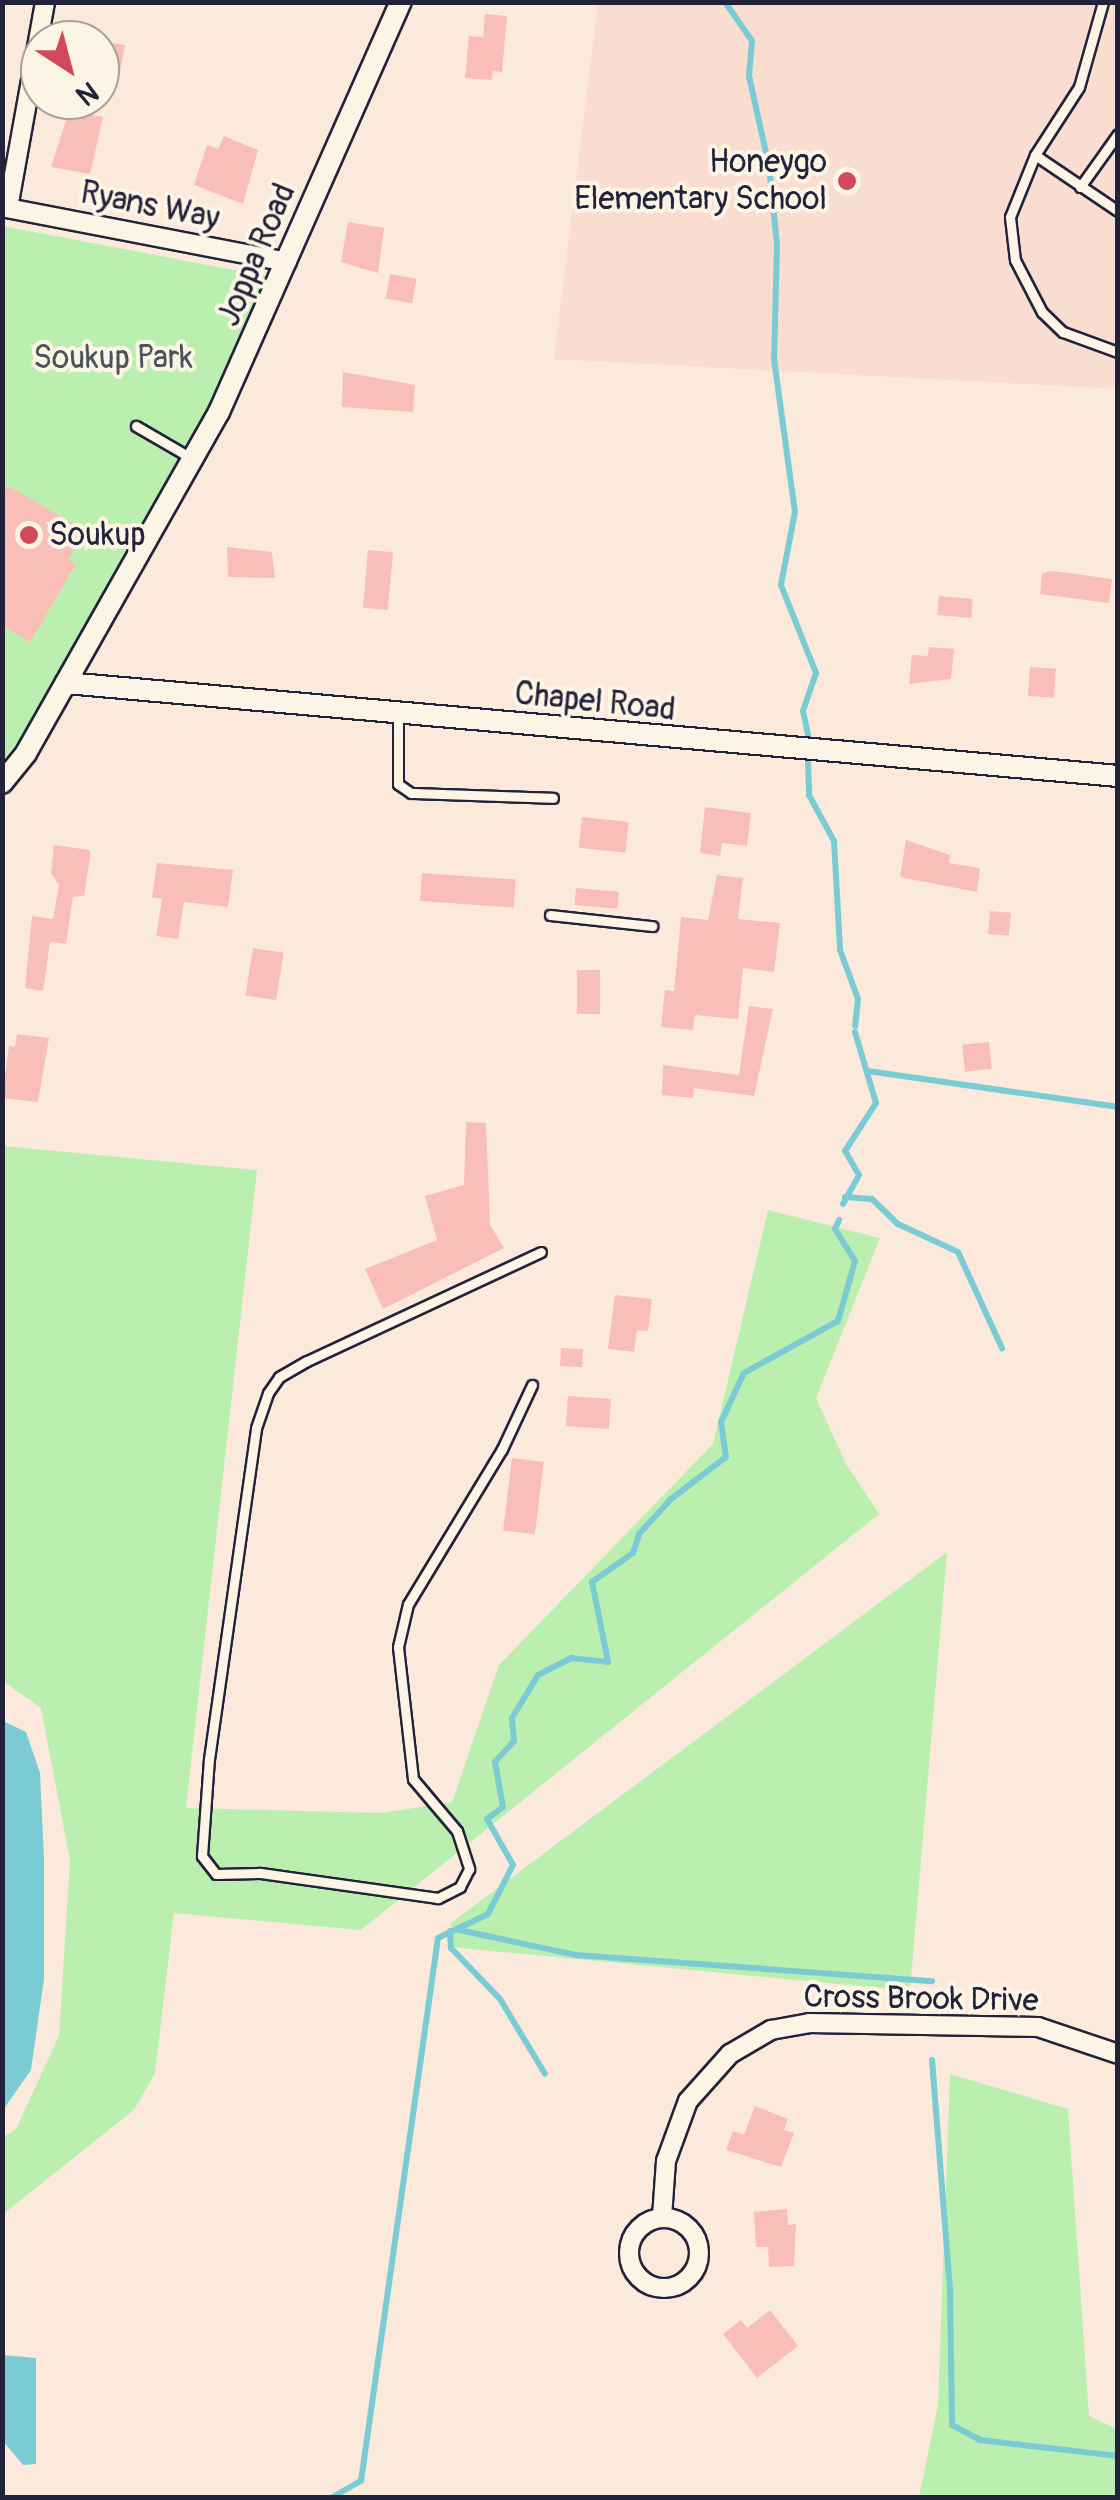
<!DOCTYPE html>
<style>
body{margin:0}
#map{position:relative;width:1120px;height:2500px;overflow:hidden;background:#fbeadc;font-family:Pangolin,sans-serif}
div>[style]{position:absolute}
[style*='--x']{left:calc(var(--x)*1px);top:calc(var(--y)*1px);width:calc(var(--w)*1px);rotate:calc(var(--a)*1deg)}
.built>*{inset:0;background:#faddd1}
.green>*{inset:0;background:#bbefb0}
.water>*{inset:0;background:#7acbd4}
.stream>*{height:6px;margin:-3px;padding:0 3px;transform-origin:3px;border-radius:3px;background:#7acbd4}
.building>*{inset:0;background:#f9beb7;transform-origin:0 0}
.roads{filter:drop-shadow(2px 0 #22223b) drop-shadow(-2px 0 #22223b) drop-shadow(0 2px #22223b) drop-shadow(0 -2px #22223b)}
.service>*{height:9px;margin:-4.5px;padding:0 4.5px;transform-origin:4.5px;border-radius:4.5px;background:#fcf5e5}
.minor>*{height:18px;margin:-9px;padding:0 9px;transform-origin:9px;border-radius:9px;background:#fcf5e5}
.minor>.ring{margin:-9px;padding:0;box-sizing:content-box;background:none;border:18px solid #fcf5e5;border-radius:50%}
.tertiary>*{height:20px;margin:-10px;padding:0 10px;transform-origin:10px;border-radius:10px;background:#fcf5e5}
.dots>*{width:28px;height:28px;translate:-50% -50%;box-sizing:border-box;border:5px solid #fcf5e5;border-radius:50%}
span{translate:-50% -50%;white-space:nowrap;text-align:center;line-height:1.15;-webkit-text-stroke:8px #fcf5e5;paint-order:stroke}
.poi-label{font-size:32px;color:#22223b}
.right{translate:-100% -50%;text-align:right}
.left{translate:0 -50%;text-align:left}
.street-label{font-size:32px;color:#22223b}
.park-label{font-size:32px;color:#485558}
.frame{position:absolute;inset:0;border:5px solid #22223b;pointer-events:none}
.north{position:absolute;left:20px;top:20px;width:100px;height:100px;box-sizing:border-box;background:#fcf5e5;border:2px solid #a5a1a1;border-radius:50%;rotate:144deg;font-size:28px;font-weight:700;line-height:40px;text-align:center;color:#22223b}
.north::after{content:'';display:block;margin:auto;width:35px;height:45px;background:#d1495b;clip-path:polygon(50% 0,100% 100%,50% 72%,0 100%)}
</style>
<div id="map">
<div class="built">
<div style="clip-path:polygon(598px 3px,1117px 3px,1117px 389px,554px 359px)"></div>
</div>
<div class="green">
<div style="clip-path:polygon(3px 226px,271px 277px,205px 417px,26px 731px,3px 760px)"></div>
<div style="clip-path:polygon(3px 1146px,257px 1170px,186px 1808px,382px 1813px,452px 1802px,499px 1665px,713px 1444px,768px 1210px,880px 1238px,816px 1398px,846px 1464px,879px 1514px,361px 1930px,174px 1913px,155px 2073px,134px 2110px,3px 2214px,3px 2137px,16px 2129px,59px 2036px,70px 1860px,41px 1708px,3px 1681px)"></div>
<div style="clip-path:polygon(947px 1552px,910px 1991px,450px 1947px,451px 1923px)"></div>
<div style="clip-path:polygon(950px 2074px,1068px 2109px,1089px 2416px,1117px 2429px,1117px 2497px,919px 2497px,938px 2405px)"></div>
</div>
<div class="water">
<div style="clip-path:polygon(3px 1721px,26px 1732px,40px 1773px,44px 1859px,44px 1979px,31px 2070px,3px 2110px)"></div>
<div style="clip-path:polygon(3px 2355px,36px 2358px,36px 2464px,23px 2465px,3px 2441px)"></div>
</div>
<div class="stream">
<div style="--x:725;--y:2;--w:47;--a:55.3"></div>
<div style="--x:752;--y:41;--w:35;--a:95"></div>
<div style="--x:749;--y:76;--w:92;--a:77.5"></div>
<div style="--x:769;--y:166;--w:79;--a:84.2"></div>
<div style="--x:777;--y:245;--w:114;--a:91.5"></div>
<div style="--x:774;--y:359;--w:154;--a:82.2"></div>
<div style="--x:795;--y:512;--w:74;--a:100.9"></div>
<div style="--x:781;--y:585;--w:95;--a:68.3"></div>
<div style="--x:816;--y:673;--w:40;--a:108.9"></div>
<div style="--x:803;--y:711;--w:29;--a:78"></div>
<div style="--x:808;--y:761;--w:34;--a:88"></div>
<div style="--x:809;--y:795;--w:52;--a:61.5"></div>
<div style="--x:834;--y:841;--w:109;--a:86.8"></div>
<div style="--x:840;--y:950;--w:52;--a:69.8"></div>
<div style="--x:858;--y:999;--w:27;--a:96"></div>
<div style="--x:868;--y:1071;--w:253;--a:8.2"></div>
<div style="--x:845;--y:1197;--w:27;--a:4"></div>
<div style="--x:872;--y:1199;--w:36;--a:44"></div>
<div style="--x:898;--y:1224;--w:66;--a:25"></div>
<div style="--x:958;--y:1252;--w:106;--a:65.4"></div>
<div style="--x:843;--y:1204;--w:33;--a:-61"></div>
<div style="--x:859;--y:1175;--w:28;--a:-120"></div>
<div style="--x:845;--y:1151;--w:57;--a:-57.1"></div>
<div style="--x:876;--y:1103;--w:74;--a:-106.5"></div>
<div style="--x:459;--y:1930;--w:120;--a:12.1"></div>
<div style="--x:576;--y:1955;--w:357;--a:4.2"></div>
<div style="--x:450;--y:1931;--w:17;--a:87"></div>
<div style="--x:451;--y:1948;--w:71;--a:46.1"></div>
<div style="--x:500;--y:1999;--w:87;--a:59"></div>
<div style="--x:932;--y:2060;--w:232;--a:85.5"></div>
<div style="--x:950;--y:2291;--w:134;--a:89.1"></div>
<div style="--x:952;--y:2425;--w:32;--a:28"></div>
<div style="--x:980;--y:2440;--w:139;--a:6.6"></div>
<div style="--x:331;--y:2498;--w:34;--a:-30"></div>
<div style="--x:361;--y:2481;--w:548;--a:-81.93"></div>
<div style="--x:438;--y:1938;--w:55;--a:-25.6"></div>
<div style="--x:488;--y:1914;--w:55;--a:-63"></div>
<div style="--x:513;--y:1865;--w:53;--a:-119.5"></div>
<div style="--x:487;--y:1819;--w:20;--a:-37"></div>
<div style="--x:503;--y:1807;--w:46;--a:-100.1"></div>
<div style="--x:495;--y:1762;--w:28;--a:-48"></div>
<div style="--x:514;--y:1741;--w:23;--a:-95"></div>
<div style="--x:512;--y:1718;--w:50;--a:-58.8"></div>
<div style="--x:538;--y:1675;--w:37;--a:-27"></div>
<div style="--x:571;--y:1658;--w:37;--a:6"></div>
<div style="--x:608;--y:1662;--w:82;--a:-101.3"></div>
<div style="--x:592;--y:1582;--w:50;--a:-35.3"></div>
<div style="--x:633;--y:1553;--w:20;--a:-72"></div>
<div style="--x:639;--y:1534;--w:47;--a:-47.6"></div>
<div style="--x:671;--y:1499;--w:69;--a:-37.4"></div>
<div style="--x:726;--y:1457;--w:35;--a:-98"></div>
<div style="--x:721;--y:1422;--w:54;--a:-64.9"></div>
<div style="--x:744;--y:1373;--w:107;--a:-29"></div>
<div style="--x:838;--y:1321;--w:62;--a:-74.2"></div>
<div style="--x:855;--y:1261;--w:38;--a:-122"></div>
<div style="--x:835;--y:1229;--w:10;--a:-66"></div>
</div>
<div class="building">
<div style="clip-path:polygon(485px 14px,507px 16px,502px 72px,493px 71px,492px 80px,465px 78px,469px 36px,483px 37px)"></div>
<div style="clip-path:polygon(100px 41px,125px 45px,119px 77px,100px 73px)"></div>
<div style="clip-path:polygon(69px 111px,103px 117px,90px 174px,51px 167px)"></div>
<div style="clip-path:polygon(224px 136px,258px 150px,243px 204px,194px 185px,207px 145px,218px 149px)"></div>
<div style="clip-path:polygon(348px 222px,384px 228px,378px 273px,341px 262px)"></div>
<div style="left:390px;top:274px;width:27px;height:25px;rotate:10deg"></div>
<div style="clip-path:polygon(343px 372px,415px 385px,413px 412px,342px 407px)"></div>
<div style="clip-path:polygon(8px 486px,85px 530px,68px 560px,76px 564px,30px 642px,2px 626px,2px 496px)"></div>
<div style="clip-path:polygon(227px 547px,272px 552px,275px 578px,228px 577px)"></div>
<div style="left:368px;top:550px;width:25px;height:58px;rotate:5deg"></div>
<div style="clip-path:polygon(1053px 571px,1112px 579px,1109px 603px,1040px 594px,1042px 573px)"></div>
<div style="left:939px;top:596px;width:34px;height:19px;rotate:5deg"></div>
<div style="clip-path:polygon(929px 647px,954px 649px,951px 679px,909px 684px,912px 655px,928px 656px)"></div>
<div style="left:1030px;top:667px;width:26px;height:29px;rotate:4deg"></div>
<div style="clip-path:polygon(705px 807px,751px 813px,747px 846px,722px 843px,720px 856px,700px 853px)"></div>
<div style="left:582px;top:817px;width:47px;height:31px;rotate:6deg"></div>
<div style="clip-path:polygon(906px 840px,950px 855px,949px 863px,980px 868px,977px 892px,900px 877px)"></div>
<div style="clip-path:polygon(54px 845px,90px 850px,90px 857px,84px 896px,73px 897px,66px 944px,50px 942px,43px 991px,25px 988px,32px 916px,53px 919px,59px 885px,51px 873px)"></div>
<div style="clip-path:polygon(157px 863px,233px 870px,228px 907px,184px 902px,178px 939px,156px 936px,162px 899px,152px 897px)"></div>
<div style="left:422px;top:873px;width:94px;height:28px;rotate:4deg"></div>
<div style="clip-path:polygon(717px 875px,743px 878px,738px 919px,780px 923px,774px 972px,743px 968px,738px 1019px,695px 1015px,693px 1030px,661px 1027px,665px 990px,674px 991px,681px 917px,708px 920px)"></div>
<div style="left:576px;top:888px;width:43px;height:17px;rotate:5deg"></div>
<div style="left:990px;top:911px;width:21px;height:23px;rotate:5deg"></div>
<div style="left:253px;top:948px;width:31px;height:48px;rotate:9deg"></div>
<div style="left:577px;top:970px;width:23px;height:44px"></div>
<div style="clip-path:polygon(749px 1006px,773px 1009px,754px 1096px,694px 1088px,693px 1098px,662px 1095px,663px 1065px,739px 1075px)"></div>
<div style="clip-path:polygon(17px 1034px,49px 1038px,38px 1102px,2px 1098px,9px 1046px,15px 1047px)"></div>
<div style="left:989px;top:1042px;width:27px;height:27px;rotate:84deg"></div>
<div style="clip-path:polygon(466px 1122px,486px 1123px,490px 1225px,504px 1248px,383px 1309px,365px 1269px,437px 1240px,425px 1196px,464px 1185px)"></div>
<div style="clip-path:polygon(615px 1295px,652px 1299px,648px 1331px,637px 1330px,634px 1352px,608px 1349px)"></div>
<div style="left:561px;top:1348px;width:22px;height:18px;rotate:3deg"></div>
<div style="left:568px;top:1396px;width:43px;height:30px;rotate:4deg"></div>
<div style="left:512px;top:1458px;width:32px;height:73px;rotate:7deg"></div>
<div style="clip-path:polygon(755px 2106px,788px 2119px,784px 2130px,794px 2133px,781px 2167px,726px 2150px,733px 2131px,744px 2135px)"></div>
<div style="clip-path:polygon(787px 2209px,788px 2225px,796px 2224px,794px 2266px,769px 2267px,768px 2247px,756px 2247px,754px 2212px)"></div>
<div style="clip-path:polygon(770px 2310px,798px 2346px,757px 2378px,723px 2334px,741px 2320px,747px 2328px)"></div>
</div>
<div class="roads">
<div class="service">
<div style="--x:1103;--y:2;--w:88;--a:105.8"></div>
<div style="--x:1079;--y:87;--w:81;--a:122.9"></div>
<div style="--x:1035;--y:155;--w:67;--a:112"></div>
<div style="--x:1010;--y:217;--w:43;--a:83.4"></div>
<div style="--x:1015;--y:260;--w:59;--a:62.6"></div>
<div style="--x:1042;--y:312;--w:29;--a:44"></div>
<div style="--x:1063;--y:332;--w:59;--a:20"></div>
<div style="--x:1035;--y:155;--w:100;--a:34"></div>
<div style="--x:1080;--y:187;--w:65;--a:-54.4"></div>
<div style="--x:136;--y:426;--w:64;--a:30.2"></div>
<div style="--x:398;--y:714;--w:70;--a:90"></div>
<div style="--x:398;--y:784;--w:16;--a:35"></div>
<div style="--x:411;--y:793;--w:142;--a:2"></div>
<div style="--x:550;--y:915;--w:103;--a:6.2"></div>
<div style="--x:532;--y:1385;--w:71;--a:115.1"></div>
<div style="--x:502;--y:1449;--w:181;--a:121.2"></div>
<div style="--x:408;--y:1604;--w:44;--a:103.1"></div>
<div style="--x:398;--y:1647;--w:133;--a:83.5"></div>
<div style="--x:413;--y:1779;--w:68;--a:49.8"></div>
<div style="--x:457;--y:1831;--w:40;--a:72"></div>
<div style="--x:469;--y:1869;--w:20;--a:117"></div>
<div style="--x:460;--y:1887;--w:25;--a:153"></div>
<div style="--x:438;--y:1898;--w:181;--a:-172"></div>
<div style="--x:259;--y:1873;--w:43;--a:178.7"></div>
<div style="--x:216;--y:1874;--w:23;--a:-128"></div>
<div style="--x:202;--y:1856;--w:97;--a:-85.9"></div>
<div style="--x:209;--y:1759;--w:334;--a:-81.9"></div>
<div style="--x:256;--y:1428;--w:37;--a:-71"></div>
<div style="--x:268;--y:1393;--w:19;--a:-55"></div>
<div style="--x:279;--y:1377;--w:32;--a:-30"></div>
<div style="--x:307;--y:1361;--w:258;--a:-25"></div>
</div>
<div class="minor">
<div style="--x:2;--y:207;--w:290;--a:10.9"></div>
<div style="--x:8;--y:208;--w:209;--a:-79.8"></div>
<div style="--x:662;--y:2217;--w:56;--a:-85.9"></div>
<div style="--x:666;--y:2161;--w:64;--a:-69.9"></div>
<div style="--x:688;--y:2101;--w:63;--a:-48.2"></div>
<div style="--x:730;--y:2054;--w:48;--a:-30.3"></div>
<div style="--x:771;--y:2030;--w:39;--a:-10"></div>
<div style="--x:809;--y:2023;--w:229;--a:1"></div>
<div style="--x:1038;--y:2027;--w:84;--a:18.6"></div>
<div class="ring" style="left:629px;top:2218px;width:52px;height:52px"></div>
</div>
<div class="tertiary">
<div style="--x:66;--y:683;--w:1056;--a:5.05"></div>
<div style="--x:2;--y:783;--w:38;--a:-51"></div>
<div style="--x:26;--y:753;--w:392;--a:-60.5"></div>
<div style="--x:219;--y:412;--w:449;--a:-66.1"></div>
</div>
</div>
<div class="dots">
<div style="left:847px;top:181px;background:#d1495b"></div>
<div style="left:29px;top:535px;background:#d1495b"></div>
</div>
<div class="poi-label">
<span class="right" style="left:827px;top:181px">Honeygo<br>Elementary School</span>
<span class="left" style="left:49px;top:535px">Soukup</span>
</div>
<div class="street-label">
<span style="left:150px;top:206px;rotate:11deg">Ryans Way</span>
<span style="left:257px;top:255px;rotate:-67deg">Joppa Road</span>
<span style="left:595px;top:702px;rotate:6deg">Chapel Road</span>
<span style="left:921px;top:1999px;rotate:1deg">Cross Brook Drive</span>
</div>
<div class="park-label">
<span style="left:113px;top:358px">Soukup Park</span>
</div>
<div class="frame"></div>
<div class="north">N</div>
</div>
